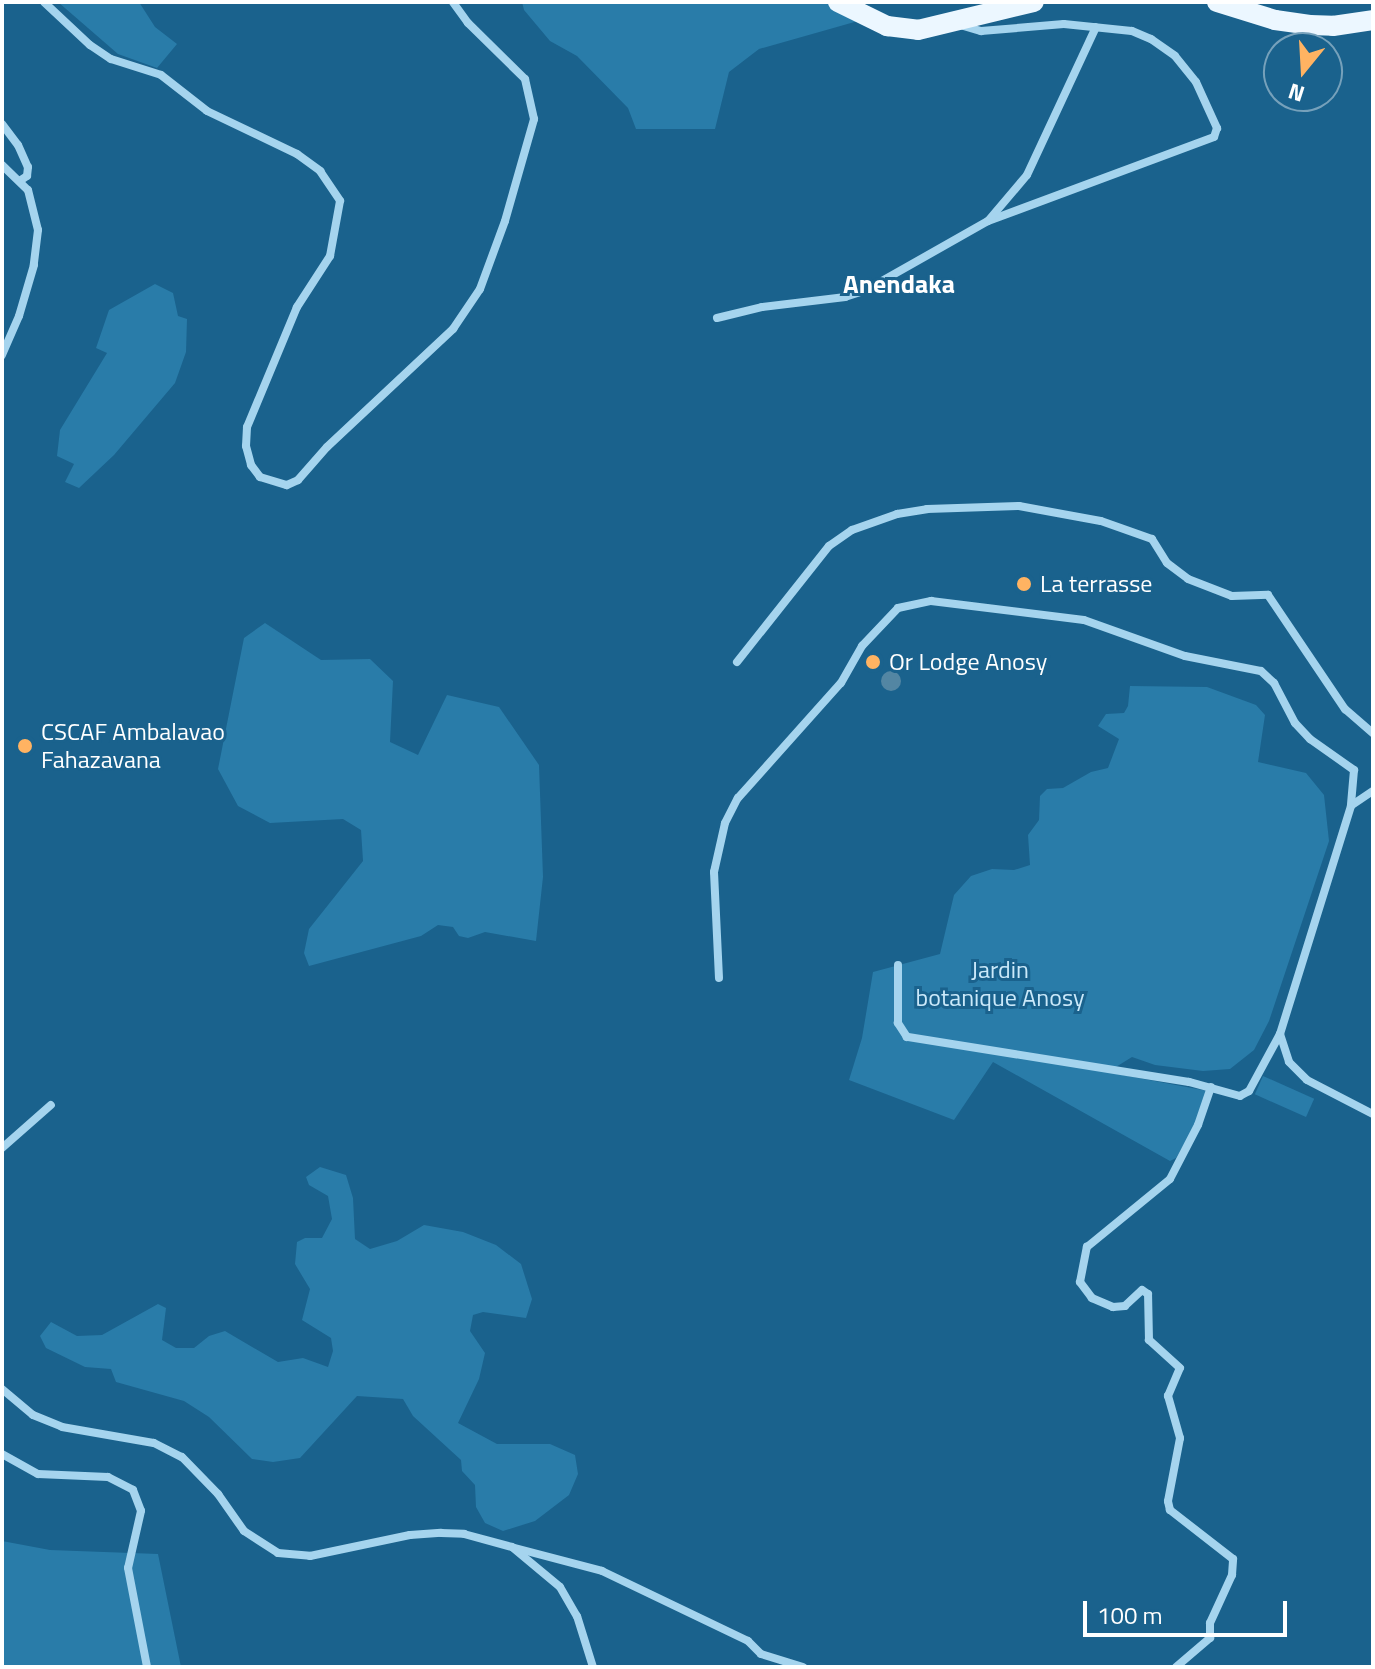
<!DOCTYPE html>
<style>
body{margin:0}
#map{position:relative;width:1375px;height:1669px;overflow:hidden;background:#1a628d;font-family:"Titillium Web",sans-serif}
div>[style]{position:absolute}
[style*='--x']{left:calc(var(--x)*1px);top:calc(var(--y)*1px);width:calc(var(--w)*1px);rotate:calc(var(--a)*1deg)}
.green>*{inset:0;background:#297ca9;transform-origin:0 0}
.water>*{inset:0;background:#5386a3}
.round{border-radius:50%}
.minor>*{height:8px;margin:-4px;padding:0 4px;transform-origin:4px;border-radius:4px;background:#a5d4ee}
.primary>*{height:20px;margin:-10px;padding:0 10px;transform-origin:10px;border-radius:10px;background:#ecf7ff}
.dots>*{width:22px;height:22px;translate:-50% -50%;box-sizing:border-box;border:4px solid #1a628d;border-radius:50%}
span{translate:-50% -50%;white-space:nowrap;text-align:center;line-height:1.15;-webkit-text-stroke:6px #1a628d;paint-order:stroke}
.poi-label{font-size:24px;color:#fff}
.left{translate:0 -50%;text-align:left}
.park-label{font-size:24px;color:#cbe9fa}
.neighbourhood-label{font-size:26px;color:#fff;font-weight:700}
.frame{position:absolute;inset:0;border:4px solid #fff;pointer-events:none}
.north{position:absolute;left:1263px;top:32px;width:80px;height:80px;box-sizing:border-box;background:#1a628d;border:2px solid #76a1bb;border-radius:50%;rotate:198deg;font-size:22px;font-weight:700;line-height:32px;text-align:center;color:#fff}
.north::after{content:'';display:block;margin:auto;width:28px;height:36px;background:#ffb362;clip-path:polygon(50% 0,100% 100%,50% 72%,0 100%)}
.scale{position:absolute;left:1083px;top:1601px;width:204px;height:36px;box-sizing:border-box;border:4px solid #fff;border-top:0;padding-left:10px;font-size:24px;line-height:28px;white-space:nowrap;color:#fff;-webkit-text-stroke:6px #1a628d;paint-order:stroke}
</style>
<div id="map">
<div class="green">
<div style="clip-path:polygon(58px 2px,139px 2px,155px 27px,177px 44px,157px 68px,118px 54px)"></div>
<div style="clip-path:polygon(522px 2px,829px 2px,858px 21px,759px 49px,729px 72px,715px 129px,636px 129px,628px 108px,577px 56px,550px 41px,524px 10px)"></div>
<div style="clip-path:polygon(155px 284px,173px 293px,178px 316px,187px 319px,186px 352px,175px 383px,114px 455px,79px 488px,65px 482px,74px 464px,57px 456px,60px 430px,107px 353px,96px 348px,109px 310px)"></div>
<div style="clip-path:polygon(265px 623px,321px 660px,370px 659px,393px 681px,390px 742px,418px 755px,447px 695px,499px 707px,539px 765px,543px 877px,536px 941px,485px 932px,468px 938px,459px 936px,453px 927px,438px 925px,421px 936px,309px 966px,304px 953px,309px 929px,363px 861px,361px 830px,343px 819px,270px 823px,238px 806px,218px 769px,244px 638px)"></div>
<div style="clip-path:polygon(1130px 686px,1207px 687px,1256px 705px,1265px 715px,1258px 762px,1306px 773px,1324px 795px,1329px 841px,1269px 1021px,1254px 1050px,1230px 1069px,1203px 1071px,1155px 1065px,1132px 1057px,1111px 1070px,1117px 1074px,1208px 1091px,1196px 1124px,1176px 1158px,1170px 1161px,993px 1062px,954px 1120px,849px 1080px,862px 1038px,873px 972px,940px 954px,954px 895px,971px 876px,992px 869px,1014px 870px,1030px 865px,1028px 835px,1039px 820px,1040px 796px,1047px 789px,1063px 788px,1091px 772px,1108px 768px,1119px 739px,1098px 726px,1106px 714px,1124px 713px,1128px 706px)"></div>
<div style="left:1263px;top:1076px;width:56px;height:20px;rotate:24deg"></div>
<div style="clip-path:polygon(320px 1167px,346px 1175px,353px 1198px,355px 1239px,370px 1249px,397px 1241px,424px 1225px,463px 1232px,496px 1245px,521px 1264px,532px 1299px,526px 1318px,483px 1312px,473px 1315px,470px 1331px,485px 1353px,479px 1379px,458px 1423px,497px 1444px,550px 1444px,575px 1455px,578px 1474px,569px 1495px,535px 1521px,503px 1531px,485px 1523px,476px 1507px,475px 1485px,462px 1471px,461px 1460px,413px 1416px,403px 1399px,357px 1396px,300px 1458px,273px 1462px,252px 1459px,209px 1417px,184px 1401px,116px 1382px,111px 1369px,85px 1367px,46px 1348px,40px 1336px,51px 1322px,77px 1336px,102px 1335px,158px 1304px,166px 1308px,162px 1340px,176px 1348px,194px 1348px,209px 1336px,225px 1331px,278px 1362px,303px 1358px,328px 1367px,333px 1351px,331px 1338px,302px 1320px,310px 1289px,295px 1264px,297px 1242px,305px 1238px,322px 1238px,332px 1219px,328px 1196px,309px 1185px,306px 1177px)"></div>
<div style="clip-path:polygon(2px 1541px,50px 1550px,158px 1554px,181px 1667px,2px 1667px)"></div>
</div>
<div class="water">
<div class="round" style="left:881px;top:671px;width:20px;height:20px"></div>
</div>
<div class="minor">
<div style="--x:44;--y:2;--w:63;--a:43.1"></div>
<div style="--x:90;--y:45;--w:25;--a:34"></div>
<div style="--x:111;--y:59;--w:52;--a:17.7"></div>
<div style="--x:161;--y:75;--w:58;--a:38"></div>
<div style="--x:207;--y:111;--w:100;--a:25.5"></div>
<div style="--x:297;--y:154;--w:29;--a:36"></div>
<div style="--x:320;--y:171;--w:36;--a:56"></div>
<div style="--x:340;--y:201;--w:56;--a:100.3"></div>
<div style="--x:330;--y:256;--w:61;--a:122.9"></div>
<div style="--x:297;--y:307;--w:130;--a:112.6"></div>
<div style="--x:247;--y:427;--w:19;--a:93"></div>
<div style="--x:246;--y:446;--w:20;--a:75"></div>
<div style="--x:251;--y:465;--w:15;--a:53"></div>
<div style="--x:260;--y:477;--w:28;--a:17"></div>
<div style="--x:287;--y:485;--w:12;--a:-24"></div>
<div style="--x:298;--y:480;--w:44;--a:-48.7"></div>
<div style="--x:327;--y:447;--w:173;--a:-43.1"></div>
<div style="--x:453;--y:329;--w:48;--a:-56"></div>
<div style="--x:480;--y:289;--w:72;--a:-69.8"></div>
<div style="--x:505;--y:221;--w:106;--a:-74.1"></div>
<div style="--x:534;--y:119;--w:41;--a:-102.7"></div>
<div style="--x:525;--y:79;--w:80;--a:-135.5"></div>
<div style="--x:468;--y:23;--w:26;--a:-126"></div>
<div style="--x:960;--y:25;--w:22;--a:16"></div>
<div style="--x:981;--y:31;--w:83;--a:-4.8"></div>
<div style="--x:1064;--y:24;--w:68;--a:5.9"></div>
<div style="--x:1132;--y:31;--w:21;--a:23"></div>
<div style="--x:1151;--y:39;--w:29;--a:35"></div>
<div style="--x:1175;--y:56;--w:33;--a:51"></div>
<div style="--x:1196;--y:82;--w:51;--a:65.5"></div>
<div style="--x:1217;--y:128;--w:9;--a:108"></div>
<div style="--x:1214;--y:137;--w:241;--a:159.6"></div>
<div style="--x:2;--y:124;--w:26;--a:53"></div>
<div style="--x:18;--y:145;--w:24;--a:66"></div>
<div style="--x:28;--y:167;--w:9;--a:96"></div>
<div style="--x:27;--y:176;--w:7;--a:146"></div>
<div style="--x:2;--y:165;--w:36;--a:44"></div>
<div style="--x:28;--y:190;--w:41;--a:76"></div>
<div style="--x:38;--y:230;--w:35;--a:97"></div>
<div style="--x:34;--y:265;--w:53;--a:106.4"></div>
<div style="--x:19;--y:316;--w:43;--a:113.6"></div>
<div style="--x:717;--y:318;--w:46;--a:-13.7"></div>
<div style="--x:762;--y:307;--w:84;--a:-6.9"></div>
<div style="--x:845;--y:297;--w:22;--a:-18"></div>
<div style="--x:866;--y:290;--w:140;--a:-29.5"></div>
<div style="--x:988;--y:221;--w:60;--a:-49.7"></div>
<div style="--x:1027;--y:175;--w:163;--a:-65"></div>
<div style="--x:737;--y:662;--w:148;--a:-51.6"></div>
<div style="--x:829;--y:546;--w:28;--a:-35"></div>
<div style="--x:852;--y:530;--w:48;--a:-19.6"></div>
<div style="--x:897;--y:514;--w:30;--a:-9"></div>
<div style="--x:927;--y:509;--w:92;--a:-1.9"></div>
<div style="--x:1019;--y:506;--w:83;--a:10.4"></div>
<div style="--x:1101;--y:521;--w:54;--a:19.4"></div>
<div style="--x:1152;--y:539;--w:28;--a:58"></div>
<div style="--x:1167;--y:563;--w:26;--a:37"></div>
<div style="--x:1188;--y:579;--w:47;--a:21.1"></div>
<div style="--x:1232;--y:596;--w:36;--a:-2"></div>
<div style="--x:1268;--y:595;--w:138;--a:56"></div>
<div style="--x:1345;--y:709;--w:37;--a:41"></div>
<div style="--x:1352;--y:805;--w:25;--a:-34"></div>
<div style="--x:719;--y:978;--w:106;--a:-92.7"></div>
<div style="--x:714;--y:872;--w:50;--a:-77.3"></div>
<div style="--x:725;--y:823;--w:28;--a:-63"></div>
<div style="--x:738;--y:798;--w:154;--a:-48.2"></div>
<div style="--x:841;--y:683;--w:43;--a:-60.4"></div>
<div style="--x:862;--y:646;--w:52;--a:-46.5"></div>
<div style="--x:898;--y:608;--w:34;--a:-12"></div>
<div style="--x:931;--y:601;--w:154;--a:7.1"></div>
<div style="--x:1084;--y:620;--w:107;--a:19.6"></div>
<div style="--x:1185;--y:656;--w:77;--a:11.2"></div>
<div style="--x:1261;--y:671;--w:18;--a:43"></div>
<div style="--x:1274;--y:683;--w:45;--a:62.3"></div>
<div style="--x:1295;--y:723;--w:22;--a:47"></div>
<div style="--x:1310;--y:739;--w:54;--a:35.2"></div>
<div style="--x:1354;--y:770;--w:36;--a:95"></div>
<div style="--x:1351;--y:806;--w:239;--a:107.3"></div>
<div style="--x:1280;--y:1034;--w:65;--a:118.5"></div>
<div style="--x:1249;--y:1091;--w:10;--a:151"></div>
<div style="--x:1240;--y:1096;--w:53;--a:-164.6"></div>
<div style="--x:1189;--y:1082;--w:286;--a:-170.9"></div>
<div style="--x:907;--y:1037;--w:17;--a:-123"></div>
<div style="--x:898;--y:1023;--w:58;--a:-90"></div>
<div style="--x:1280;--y:1034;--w:29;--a:72"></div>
<div style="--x:1289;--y:1062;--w:25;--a:45"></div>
<div style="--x:1307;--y:1080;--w:74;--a:27.3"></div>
<div style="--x:2;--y:1148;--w:65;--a:-41.3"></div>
<div style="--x:2;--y:1389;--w:40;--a:40"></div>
<div style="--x:33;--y:1415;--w:31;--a:22"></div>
<div style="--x:62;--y:1427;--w:93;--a:9.9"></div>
<div style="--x:154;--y:1443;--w:31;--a:27"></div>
<div style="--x:182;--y:1457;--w:52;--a:45.8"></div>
<div style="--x:218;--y:1494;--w:45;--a:54.9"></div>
<div style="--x:244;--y:1531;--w:40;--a:32.9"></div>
<div style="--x:278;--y:1553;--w:32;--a:5"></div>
<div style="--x:310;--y:1556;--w:102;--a:-11.9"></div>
<div style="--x:410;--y:1535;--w:31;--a:-4"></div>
<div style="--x:441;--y:1533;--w:23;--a:2"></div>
<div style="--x:464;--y:1534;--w:50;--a:15.2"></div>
<div style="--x:512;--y:1547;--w:62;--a:39.8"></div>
<div style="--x:560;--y:1587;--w:34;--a:60"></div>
<div style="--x:577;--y:1616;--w:53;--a:72.6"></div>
<div style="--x:2;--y:1454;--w:41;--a:29.1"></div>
<div style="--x:38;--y:1474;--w:70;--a:2.5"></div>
<div style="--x:108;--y:1477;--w:28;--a:27"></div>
<div style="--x:133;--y:1490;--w:22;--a:69"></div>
<div style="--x:141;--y:1511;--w:58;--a:102.8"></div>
<div style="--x:128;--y:1568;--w:101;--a:79.1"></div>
<div style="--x:515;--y:1548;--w:90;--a:14.8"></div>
<div style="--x:602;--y:1571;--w:162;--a:25.6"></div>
<div style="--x:748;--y:1641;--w:18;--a:45"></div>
<div style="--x:761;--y:1654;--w:44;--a:17.2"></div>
<div style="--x:1176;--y:1667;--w:45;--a:-40.5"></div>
<div style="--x:1210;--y:1638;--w:15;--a:-90"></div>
<div style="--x:1210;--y:1623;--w:53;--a:-65.4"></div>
<div style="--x:1232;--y:1575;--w:16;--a:-86"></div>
<div style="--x:1233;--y:1559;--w:80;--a:-142.1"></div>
<div style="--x:1170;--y:1510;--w:9;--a:-103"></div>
<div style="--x:1168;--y:1501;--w:64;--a:-79.2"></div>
<div style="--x:1180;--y:1438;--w:44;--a:-105.9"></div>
<div style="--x:1168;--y:1396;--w:30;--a:-67"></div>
<div style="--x:1180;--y:1368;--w:42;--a:-137.9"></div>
<div style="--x:1149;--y:1340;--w:46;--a:-91.2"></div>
<div style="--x:1148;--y:1294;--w:7;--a:-146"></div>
<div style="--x:1142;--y:1290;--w:23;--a:137"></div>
<div style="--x:1125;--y:1306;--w:12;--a:175"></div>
<div style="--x:1113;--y:1307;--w:23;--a:-157"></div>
<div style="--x:1092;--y:1298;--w:20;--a:-127"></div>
<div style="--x:1080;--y:1282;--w:36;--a:-79"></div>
<div style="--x:1087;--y:1247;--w:107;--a:-39.3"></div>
<div style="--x:1170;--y:1179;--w:61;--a:-62.6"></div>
<div style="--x:1198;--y:1125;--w:40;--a:-71.1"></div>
</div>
<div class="primary">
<div style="--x:838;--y:2;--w:55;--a:26.1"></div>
<div style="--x:887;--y:26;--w:31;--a:7"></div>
<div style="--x:918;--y:30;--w:119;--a:-13.6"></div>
<div style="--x:1217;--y:2;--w:61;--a:17.2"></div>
<div style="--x:1275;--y:20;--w:35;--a:8"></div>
<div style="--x:1310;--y:25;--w:23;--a:2"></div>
<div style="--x:1333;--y:26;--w:40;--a:-8.5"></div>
</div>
<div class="dots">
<div style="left:1024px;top:584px;background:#ffb362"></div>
<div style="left:873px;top:662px;background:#ffb362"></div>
<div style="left:25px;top:746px;background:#ffb362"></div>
</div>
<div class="poi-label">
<span class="left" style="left:1040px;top:584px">La terrasse</span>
<span class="left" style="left:889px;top:662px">Or Lodge Anosy</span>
<span class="left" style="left:41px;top:746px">CSCAF Ambalavao<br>Fahazavana</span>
</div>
<div class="park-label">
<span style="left:1000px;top:984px">Jardin<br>botanique Anosy</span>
</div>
<div class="neighbourhood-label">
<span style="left:899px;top:284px">Anendaka</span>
</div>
<div class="frame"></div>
<div class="north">N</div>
<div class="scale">100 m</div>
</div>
